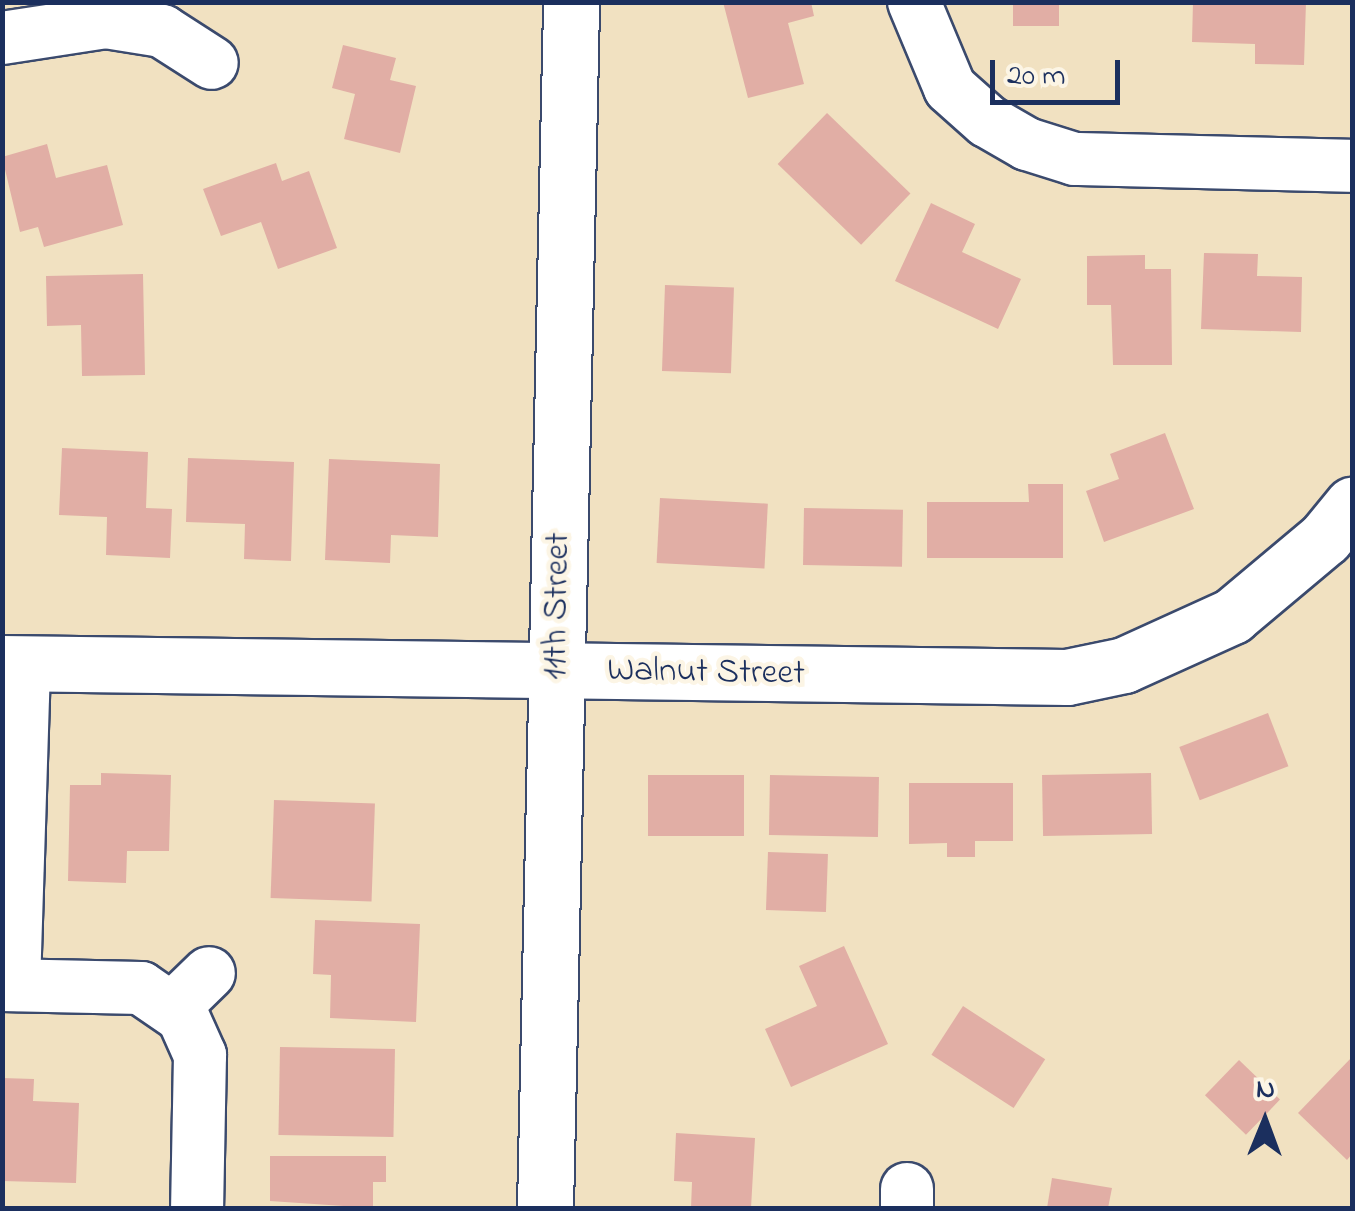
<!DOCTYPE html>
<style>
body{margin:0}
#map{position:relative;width:1355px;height:1211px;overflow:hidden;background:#f1e1c1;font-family:"Indie Flower",sans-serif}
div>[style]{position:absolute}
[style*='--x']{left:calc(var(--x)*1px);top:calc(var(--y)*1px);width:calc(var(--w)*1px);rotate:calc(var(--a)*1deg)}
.building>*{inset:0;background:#e1aea5;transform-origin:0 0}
.roads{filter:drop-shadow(2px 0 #3b4a6d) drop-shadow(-2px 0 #3b4a6d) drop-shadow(0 2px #3b4a6d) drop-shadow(0 -2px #3b4a6d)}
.minor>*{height:52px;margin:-26px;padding:0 26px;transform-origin:26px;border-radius:26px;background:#fff}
.tertiary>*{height:55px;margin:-27.5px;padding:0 27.5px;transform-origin:27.5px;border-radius:27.5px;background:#fff}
span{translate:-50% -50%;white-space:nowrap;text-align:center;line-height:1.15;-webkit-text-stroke:9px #fcf5e5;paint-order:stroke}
.street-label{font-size:35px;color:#1b2f5e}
.frame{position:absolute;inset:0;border:5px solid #1b2f5e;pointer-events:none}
.north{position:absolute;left:1215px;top:1071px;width:100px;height:100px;-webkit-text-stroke:8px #fcf5e5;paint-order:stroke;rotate:1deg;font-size:28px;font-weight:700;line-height:40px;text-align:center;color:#1b2f5e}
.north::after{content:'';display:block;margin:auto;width:35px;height:45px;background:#1b2f5e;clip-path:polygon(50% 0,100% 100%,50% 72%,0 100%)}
.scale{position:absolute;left:990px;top:60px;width:130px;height:45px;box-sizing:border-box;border:5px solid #1b2f5e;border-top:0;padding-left:12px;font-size:30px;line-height:35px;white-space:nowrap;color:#1b2f5e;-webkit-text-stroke:8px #fcf5e5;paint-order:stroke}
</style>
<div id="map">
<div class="building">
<div style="clip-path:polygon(723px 2px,811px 2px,814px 16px,788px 23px,804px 84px,748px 98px)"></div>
<div style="left:1013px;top:2px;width:46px;height:24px"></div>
<div style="clip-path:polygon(1193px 2px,1306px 2px,1304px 65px,1255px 64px,1255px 44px,1192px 42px)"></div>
<div style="clip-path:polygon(343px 45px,396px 58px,390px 80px,416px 86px,400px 153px,344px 139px,355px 94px,332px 88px)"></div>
<div style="left:827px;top:113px;width:116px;height:71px;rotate:44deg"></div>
<div style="clip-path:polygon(47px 144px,56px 178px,107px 165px,123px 225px,44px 247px,38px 227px,20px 232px,2px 157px)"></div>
<div style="clip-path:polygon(276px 163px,282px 181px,309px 171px,337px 248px,278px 269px,261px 222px,221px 236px,203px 189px)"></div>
<div style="clip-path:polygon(931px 203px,975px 224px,962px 252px,1021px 279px,998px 329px,895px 281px)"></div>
<div style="clip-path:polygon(1204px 253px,1258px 254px,1257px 276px,1302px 277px,1301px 332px,1201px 329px)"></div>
<div style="clip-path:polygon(1145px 255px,1145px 269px,1171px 269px,1172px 365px,1113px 365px,1111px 305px,1087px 305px,1087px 256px)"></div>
<div style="clip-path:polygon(143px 274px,145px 375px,82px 376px,81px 325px,47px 326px,46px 276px)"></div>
<div style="left:665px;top:285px;width:69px;height:86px;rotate:2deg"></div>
<div style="clip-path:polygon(1165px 433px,1194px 509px,1104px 542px,1086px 491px,1119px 479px,1110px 454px)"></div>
<div style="clip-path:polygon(62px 448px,148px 452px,146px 508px,172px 509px,170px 558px,106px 555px,107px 517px,59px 515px)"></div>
<div style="clip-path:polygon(188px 458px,294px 462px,291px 561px,244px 559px,245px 524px,186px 522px)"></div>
<div style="clip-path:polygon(329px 459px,440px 464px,438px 537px,391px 535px,390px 563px,325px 560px)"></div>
<div style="clip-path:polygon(1028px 484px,1063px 484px,1063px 558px,927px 558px,927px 502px,1029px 502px)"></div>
<div style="left:660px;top:498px;width:108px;height:65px;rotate:3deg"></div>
<div style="left:804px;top:508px;width:99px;height:57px;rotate:1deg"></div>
<div style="left:1268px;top:713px;width:57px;height:95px;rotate:69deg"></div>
<div style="clip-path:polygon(101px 773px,171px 775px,169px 851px,127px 851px,126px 883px,68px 881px,70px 785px,101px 785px)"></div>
<div style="left:1151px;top:773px;width:61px;height:109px;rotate:89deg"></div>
<div style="left:648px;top:775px;width:96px;height:61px"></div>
<div style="left:770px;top:775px;width:109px;height:60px;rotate:1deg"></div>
<div style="clip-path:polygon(909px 783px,1013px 783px,1013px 841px,975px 841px,975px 857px,947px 857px,947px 843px,909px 844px)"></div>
<div style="left:274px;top:800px;width:101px;height:98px;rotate:2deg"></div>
<div style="left:768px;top:852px;width:60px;height:58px;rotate:2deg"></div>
<div style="clip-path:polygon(315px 920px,420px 924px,416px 1022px,330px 1018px,331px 975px,313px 974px)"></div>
<div style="clip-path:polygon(844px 946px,888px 1044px,791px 1087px,765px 1029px,817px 1006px,799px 966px)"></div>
<div style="left:963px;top:1006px;width:98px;height:58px;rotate:33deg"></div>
<div style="left:280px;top:1047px;width:115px;height:88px;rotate:1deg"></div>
<div style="clip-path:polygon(1352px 1057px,1352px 1154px,1347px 1160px,1298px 1113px)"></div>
<div style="left:1239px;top:1060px;width:57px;height:49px;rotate:44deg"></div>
<div style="clip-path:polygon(2px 1078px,34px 1079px,33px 1101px,79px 1103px,76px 1183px,2px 1181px)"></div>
<div style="clip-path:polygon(676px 1133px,755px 1138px,751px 1208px,691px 1208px,692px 1182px,674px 1181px)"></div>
<div style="clip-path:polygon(270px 1156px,386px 1156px,386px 1182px,373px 1182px,373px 1208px,270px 1201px)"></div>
<div style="clip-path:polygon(1052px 1178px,1112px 1188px,1108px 1208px,1047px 1208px)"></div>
</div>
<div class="roads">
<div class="minor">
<div style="--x:914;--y:2;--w:93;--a:67.3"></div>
<div style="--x:950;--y:88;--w:50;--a:41.7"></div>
<div style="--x:987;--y:121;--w:46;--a:29.9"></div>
<div style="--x:1027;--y:144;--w:50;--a:17.4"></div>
<div style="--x:1075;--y:159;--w:277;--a:1.4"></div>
<div style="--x:2;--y:38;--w:105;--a:-8.7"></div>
<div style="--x:106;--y:22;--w:57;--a:9.1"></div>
<div style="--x:162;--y:31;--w:59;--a:32.6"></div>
<div style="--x:2;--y:985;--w:139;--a:1.2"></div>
<div style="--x:141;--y:988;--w:51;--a:34.6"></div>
<div style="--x:183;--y:1017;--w:42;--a:65.9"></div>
<div style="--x:200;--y:1055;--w:153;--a:91.1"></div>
<div style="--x:14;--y:985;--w:322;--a:-88.2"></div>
<div style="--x:173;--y:1008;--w:50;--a:-44.2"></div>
<div style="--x:907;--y:1208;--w:19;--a:-90"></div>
</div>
<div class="tertiary">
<div style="--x:2;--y:663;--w:1065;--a:0.75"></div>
<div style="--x:1067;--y:677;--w:58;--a:-11.9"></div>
<div style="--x:1124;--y:665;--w:119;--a:-24.4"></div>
<div style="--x:1232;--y:616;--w:121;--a:-40"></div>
<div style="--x:1325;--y:538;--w:43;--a:-50.7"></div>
<div style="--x:545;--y:1208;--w:1206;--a:-88.76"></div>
</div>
</div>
<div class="street-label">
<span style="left:558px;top:606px;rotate:-89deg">11th Street</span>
<span style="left:706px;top:673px;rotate:1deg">Walnut Street</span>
</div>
<div class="frame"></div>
<div class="north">N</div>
<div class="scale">20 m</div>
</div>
